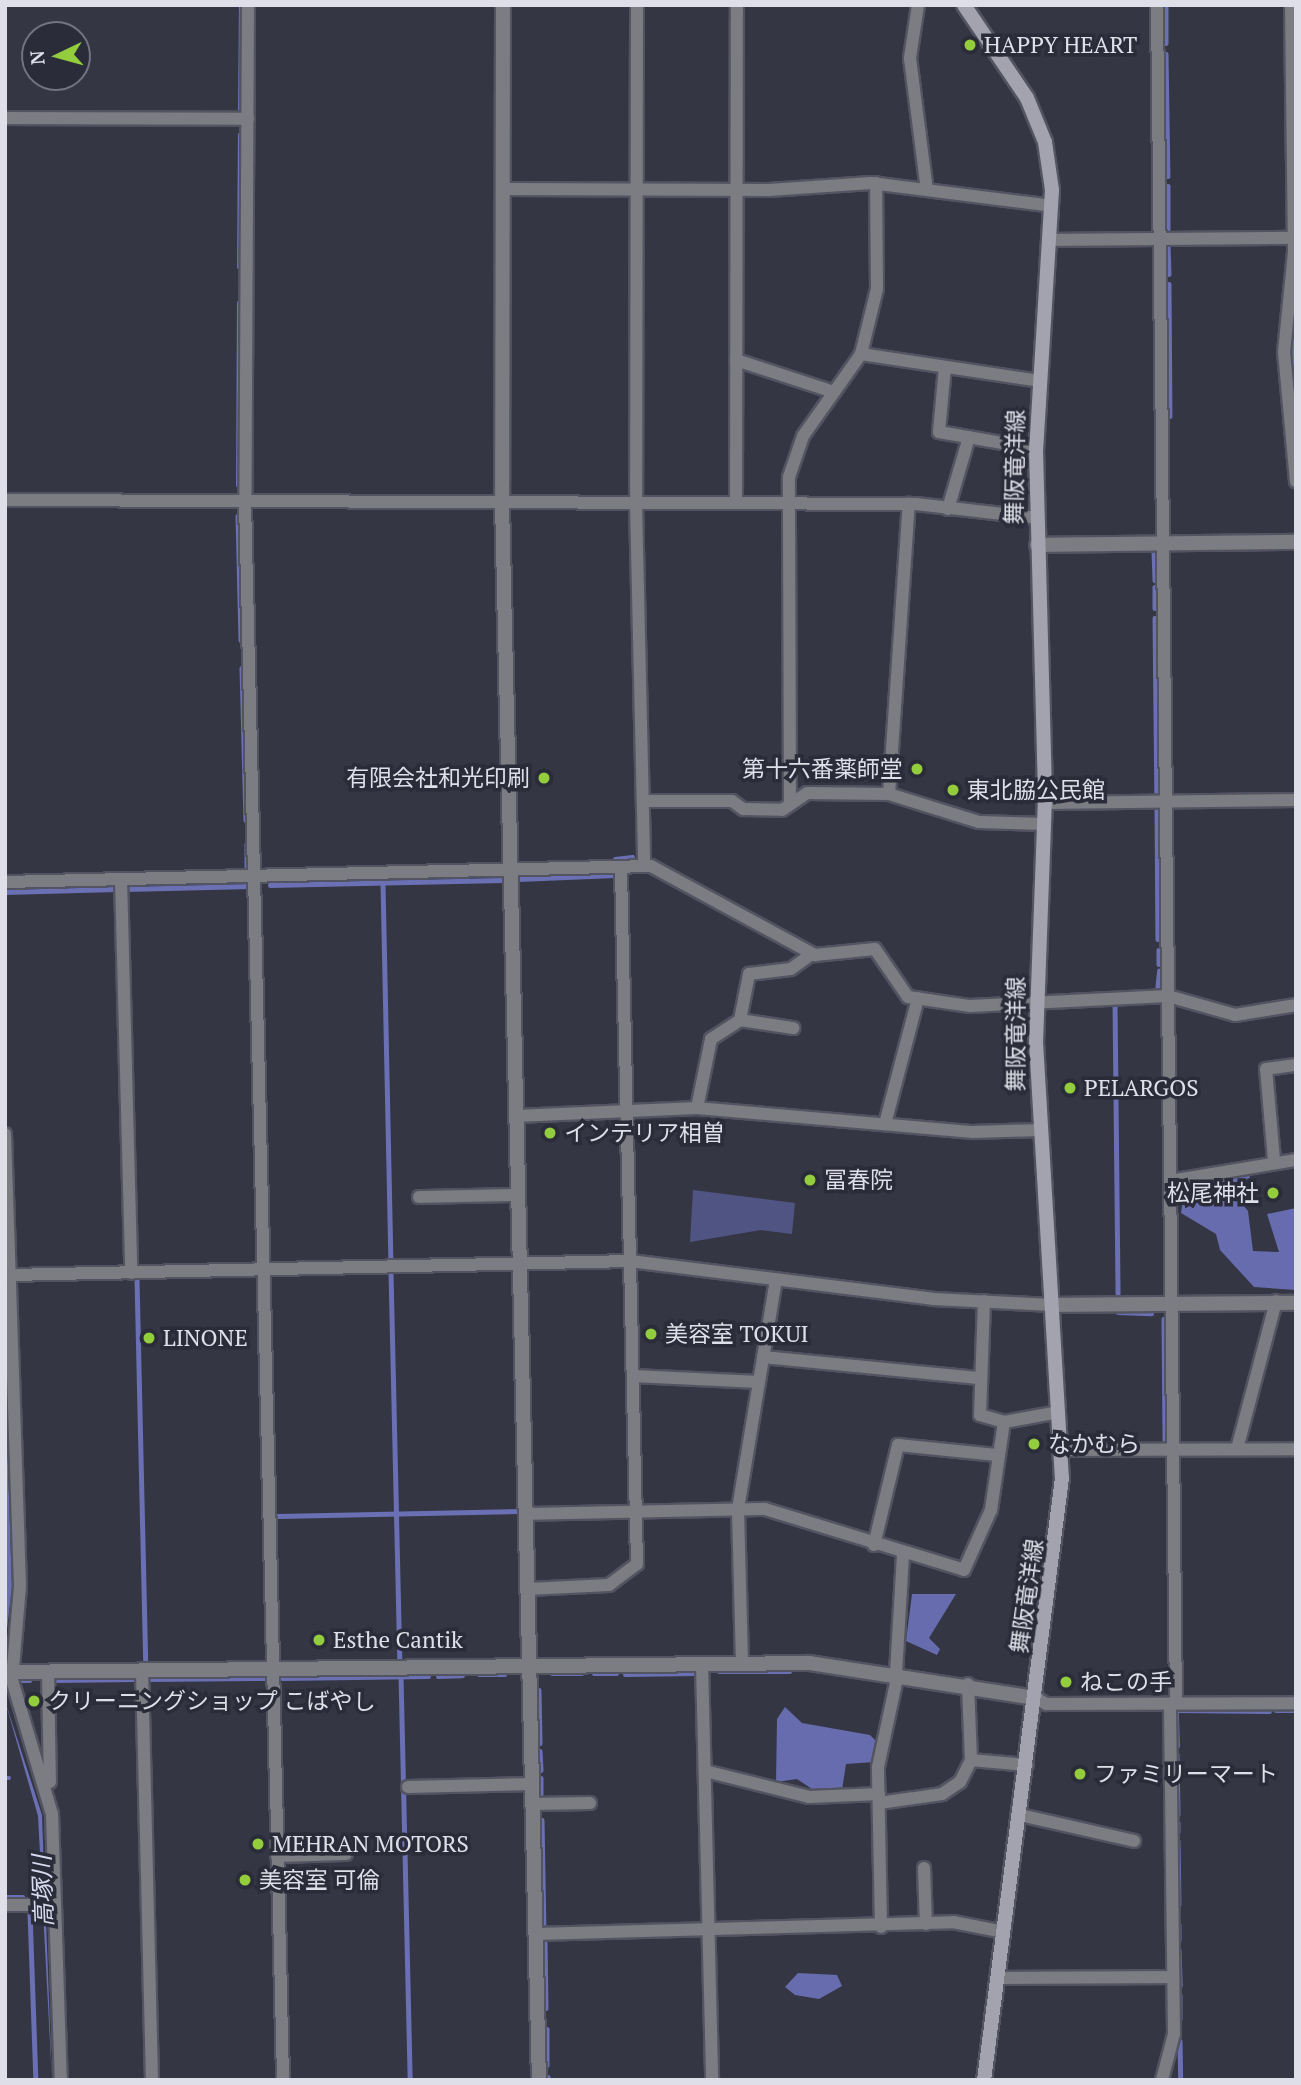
<!DOCTYPE html>
<meta charset="utf-8">
<style>
body{margin:0}
#map{position:relative;width:1301px;height:2085px;overflow:hidden;background:#343643;font-family:"PT Serif","Noto Sans JP",serif}
div>[style]{position:absolute}
[style*='--x']{left:calc(var(--x)*1px);top:calc(var(--y)*1px);width:calc(var(--w)*1px);rotate:calc(var(--a)*1deg)}
.green>*{inset:0;background:#505483}
.forest>*{inset:0;background:#676caf}
.water>*{inset:0;background:#6a70b3}
.stream>*{height:4.5px;margin:-2.25px;padding:0 2.25px;transform-origin:2.25px;border-radius:2.25px;background:#6a70b3}
.roads{filter:drop-shadow(2px 0 #535461) drop-shadow(-2px 0 #535461) drop-shadow(0 2px #535461) drop-shadow(0 -2px #535461)}
.minor>*{height:12px;margin:-6px;padding:0 6px;transform-origin:6px;border-radius:6px;background:#7c7d83}
.tertiary>*{height:14px;margin:-7px;padding:0 7px;transform-origin:7px;border-radius:7px;background:#7c7d83}
.secondary>*{height:14px;margin:-7px;padding:0 7px;transform-origin:7px;border-radius:7px;background:#a2a3ae}
.dots>*{width:19px;height:19px;translate:-50% -50%;box-sizing:border-box;border:4px solid #2a2c39;border-radius:50%}
span{translate:-50% -50%;white-space:nowrap;text-align:center;line-height:1.15;-webkit-text-stroke:7px #2a2c39;paint-order:stroke}
.poi-label{font-size:23px;color:#dedfe8}
.left{translate:0 -50%;text-align:left}
.right{translate:-100% -50%;text-align:right}
.street-label{font-size:23px;color:#dedfe8}
.water-label{font-size:24px;color:#d8dbee;font-style:italic}
.frame{position:absolute;inset:0;border:7px solid #dedfe8;pointer-events:none}
.north{position:absolute;left:21px;top:21px;width:70px;height:70px;box-sizing:border-box;background:#2a2c39;border:2px solid #72747f;border-radius:50%;rotate:265deg;font-size:19px;font-weight:700;line-height:28px;text-align:center;color:#dedfe8}
.north::after{content:'';display:block;margin:auto;width:24px;height:32px;background:#93cd3e;clip-path:polygon(50% 0,100% 100%,50% 72%,0 100%)}
</style>
<div id="map">
<div class="green">
<div style="clip-path:polygon(693px 1190px,795px 1203px,792px 1234px,761px 1230px,690px 1242px)"></div>
</div>
<div class="forest">
<div style="clip-path:polygon(1296px 285px,1296px 404px,1289px 352px)"></div>
<div style="clip-path:polygon(1248px 1171px,1250px 1178px,1237px 1184px,1235px 1195px,1248px 1211px,1253px 1251px,1279px 1252px,1267px 1214px,1296px 1208px,1296px 1290px,1254px 1287px,1220px 1250px,1216px 1234px,1181px 1213px,1185px 1186px)"></div>
<div style="clip-path:polygon(912px 1594px,956px 1594px,929px 1638px,940px 1649px,937px 1655px,906px 1641px)"></div>
<div style="clip-path:polygon(785px 1707px,802px 1723px,870px 1735px,878px 1743px,874px 1762px,846px 1764px,842px 1790px,821px 1795px,797px 1779px,776px 1782px,777px 1719px)"></div>
<div style="clip-path:polygon(798px 1973px,837px 1975px,842px 1986px,819px 1999px,795px 1995px,785px 1987px)"></div>
</div>
<div class="water">
<div style="clip-path:polygon(5px 1370px,12px 1586px,5px 1647px,6px 1586px)"></div>
<div style="clip-path:polygon(5px 1701px,42px 1815px,52px 2080px,38px 1816px)"></div>
</div>
<div class="stream">
<div style="--x:1166;--y:5;--w:38;--a:90"></div>
<div style="--x:1166;--y:54;--w:122;--a:89.1"></div>
<div style="--x:240;--y:111;--w:106;--a:-89.5"></div>
<div style="--x:1168;--y:186;--w:48;--a:90"></div>
<div style="--x:1168;--y:245;--w:29;--a:88"></div>
<div style="--x:239;--y:267;--w:132;--a:-89.6"></div>
<div style="--x:1169;--y:284;--w:132;--a:89.6"></div>
<div style="--x:238;--y:485;--w:182;--a:-89.7"></div>
<div style="--x:238;--y:516;--w:124;--a:88.6"></div>
<div style="--x:1154;--y:551;--w:29;--a:88"></div>
<div style="--x:1155;--y:587;--w:21;--a:90"></div>
<div style="--x:1155;--y:618;--w:181;--a:89.4"></div>
<div style="--x:242;--y:668;--w:152;--a:88.5"></div>
<div style="--x:1157;--y:805;--w:134;--a:89.6"></div>
<div style="--x:247;--y:844;--w:23;--a:90"></div>
<div style="--x:615;--y:859;--w:17;--a:-7"></div>
<div style="--x:518;--y:879;--w:97;--a:-2.4"></div>
<div style="--x:383;--y:883;--w:378;--a:88.8"></div>
<div style="--x:270;--y:885;--w:233;--a:-1.2"></div>
<div style="--x:126;--y:889;--w:125;--a:-1.4"></div>
<div style="--x:5;--y:892;--w:112;--a:-1.5"></div>
<div style="--x:1159;--y:950;--w:14;--a:90"></div>
<div style="--x:1157;--y:991;--w:20;--a:-84"></div>
<div style="--x:1115;--y:993;--w:19;--a:-3"></div>
<div style="--x:1115;--y:1002;--w:291;--a:89.4"></div>
<div style="--x:391;--y:1272;--w:388;--a:88.7"></div>
<div style="--x:137;--y:1279;--w:383;--a:88.7"></div>
<div style="--x:1118;--y:1312;--w:33;--a:2"></div>
<div style="--x:1164;--y:1319;--w:121;--a:89.5"></div>
<div style="--x:278;--y:1516;--w:240;--a:-1.2"></div>
<div style="--x:719;--y:1672;--w:71;--a:0"></div>
<div style="--x:552;--y:1674;--w:30;--a:0"></div>
<div style="--x:594;--y:1674;--w:23;--a:0"></div>
<div style="--x:625;--y:1674;--w:71;--a:-0.8"></div>
<div style="--x:401;--y:1675;--w:405;--a:88.7"></div>
<div style="--x:479;--y:1675;--w:26;--a:0"></div>
<div style="--x:438;--y:1676;--w:24;--a:-2"></div>
<div style="--x:282;--y:1678;--w:146;--a:-0.8"></div>
<div style="--x:148;--y:1679;--w:117;--a:-0.5"></div>
<div style="--x:54;--y:1680;--w:81;--a:-0.7"></div>
<div style="--x:19;--y:1681;--w:11;--a:0"></div>
<div style="--x:539;--y:1690;--w:53;--a:88.9"></div>
<div style="--x:1276;--y:1711;--w:20;--a:0"></div>
<div style="--x:1177;--y:1746;--w:36;--a:-92"></div>
<div style="--x:1176;--y:1710;--w:93;--a:0.6"></div>
<div style="--x:540;--y:1751;--w:19;--a:87"></div>
<div style="--x:1177;--y:1754;--w:60;--a:89"></div>
<div style="--x:5;--y:1778;--w:4;--a:0"></div>
<div style="--x:541;--y:1778;--w:16;--a:90"></div>
<div style="--x:542;--y:1820;--w:110;--a:89"></div>
<div style="--x:1178;--y:1823;--w:9;--a:90"></div>
<div style="--x:1178;--y:1841;--w:63;--a:89.1"></div>
<div style="--x:5;--y:1897;--w:18;--a:0"></div>
<div style="--x:30;--y:1912;--w:168;--a:88"></div>
<div style="--x:1179;--y:1925;--w:15;--a:90"></div>
<div style="--x:545;--y:1938;--w:70;--a:89.2"></div>
<div style="--x:1179;--y:1950;--w:35;--a:88"></div>
<div style="--x:1180;--y:1995;--w:24;--a:90"></div>
<div style="--x:547;--y:2029;--w:36;--a:90"></div>
<div style="--x:1180;--y:2041;--w:39;--a:89"></div>
<div style="--x:548;--y:2077;--w:3;--a:90"></div>
</div>
<div class="roads">
<div class="minor">
<div style="--x:248;--y:5;--w:496;--a:90.3"></div>
<div style="--x:245;--y:501;--w:1579;--a:88.62"></div>
<div style="--x:637;--y:5;--w:498;--a:90.1"></div>
<div style="--x:636;--y:503;--w:363;--a:88.7"></div>
<div style="--x:918;--y:5;--w:54;--a:98.6"></div>
<div style="--x:910;--y:58;--w:133;--a:82.7"></div>
<div style="--x:1157;--y:5;--w:1697;--a:89.36"></div>
<div style="--x:1291;--y:5;--w:247;--a:89.3"></div>
<div style="--x:1294;--y:252;--w:100;--a:95.7"></div>
<div style="--x:1284;--y:352;--w:130;--a:84.7"></div>
<div style="--x:5;--y:118;--w:243;--a:0.2"></div>
<div style="--x:502;--y:189;--w:267;--a:0.2"></div>
<div style="--x:769;--y:190;--w:102;--a:-3.9"></div>
<div style="--x:871;--y:183;--w:182;--a:7.2"></div>
<div style="--x:1050;--y:240;--w:244;--a:-0.5"></div>
<div style="--x:861;--y:354;--w:180;--a:8.6"></div>
<div style="--x:736;--y:360;--w:103;--a:18.1"></div>
<div style="--x:945;--y:367;--w:65;--a:95.3"></div>
<div style="--x:939;--y:432;--w:98;--a:9.9"></div>
<div style="--x:5;--y:500;--w:911;--a:0.25"></div>
<div style="--x:916;--y:504;--w:122;--a:6.6"></div>
<div style="--x:736;--y:503;--w:498;--a:-89.9"></div>
<div style="--x:948;--y:509;--w:75;--a:-73.7"></div>
<div style="--x:889;--y:794;--w:291;--a:-86.1"></div>
<div style="--x:643;--y:801;--w:89;--a:0"></div>
<div style="--x:732;--y:801;--w:14;--a:36"></div>
<div style="--x:743;--y:809;--w:39;--a:1"></div>
<div style="--x:782;--y:810;--w:30;--a:-34"></div>
<div style="--x:807;--y:793;--w:82;--a:0.7"></div>
<div style="--x:889;--y:794;--w:94;--a:17.3"></div>
<div style="--x:979;--y:822;--w:65;--a:1.8"></div>
<div style="--x:790;--y:802;--w:325;--a:-90.2"></div>
<div style="--x:789;--y:477;--w:43;--a:-71.1"></div>
<div style="--x:803;--y:436;--w:100;--a:-54.7"></div>
<div style="--x:861;--y:354;--w:67;--a:-76.2"></div>
<div style="--x:877;--y:289;--w:106;--a:-90.5"></div>
<div style="--x:1045;--y:803;--w:251;--a:-0.7"></div>
<div style="--x:121;--y:879;--w:394;--a:88.5"></div>
<div style="--x:5;--y:882;--w:646;--a:-1.42"></div>
<div style="--x:651;--y:866;--w:187;--a:28.5"></div>
<div style="--x:815;--y:955;--w:60;--a:-5.7"></div>
<div style="--x:875;--y:949;--w:58;--a:55.5"></div>
<div style="--x:908;--y:997;--w:63;--a:8.3"></div>
<div style="--x:970;--y:1006;--w:198;--a:-2.9"></div>
<div style="--x:1168;--y:996;--w:70;--a:15.8"></div>
<div style="--x:1235;--y:1015;--w:62;--a:-9.3"></div>
<div style="--x:740;--y:1020;--w:54;--a:8.6"></div>
<div style="--x:697;--y:1108;--w:70;--a:-78.5"></div>
<div style="--x:711;--y:1039;--w:35;--a:-33"></div>
<div style="--x:740;--y:1020;--w:47;--a:-78.9"></div>
<div style="--x:749;--y:974;--w:42;--a:-6.8"></div>
<div style="--x:791;--y:969;--w:26;--a:-36"></div>
<div style="--x:516;--y:1116;--w:181;--a:-2.5"></div>
<div style="--x:697;--y:1108;--w:277;--a:5"></div>
<div style="--x:973;--y:1132;--w:67;--a:-1.7"></div>
<div style="--x:885;--y:1124;--w:130;--a:-75.3"></div>
<div style="--x:5;--y:1134;--w:452;--a:88.1"></div>
<div style="--x:20;--y:1586;--w:94;--a:94.9"></div>
<div style="--x:12;--y:1680;--w:140;--a:73.4"></div>
<div style="--x:52;--y:1814;--w:266;--a:88.1"></div>
<div style="--x:1274;--y:1160;--w:91;--a:-95"></div>
<div style="--x:1266;--y:1069;--w:30;--a:-8"></div>
<div style="--x:1170;--y:1181;--w:128;--a:-9.5"></div>
<div style="--x:419;--y:1197;--w:99;--a:-1.2"></div>
<div style="--x:10;--y:1275;--w:620;--a:-1.29"></div>
<div style="--x:630;--y:1261;--w:305;--a:7.1"></div>
<div style="--x:933;--y:1299;--w:119;--a:2.9"></div>
<div style="--x:984;--y:1301;--w:114;--a:92"></div>
<div style="--x:980;--y:1415;--w:25;--a:16"></div>
<div style="--x:763;--y:1357;--w:216;--a:5.6"></div>
<div style="--x:633;--y:1376;--w:126;--a:2.7"></div>
<div style="--x:1237;--y:1449;--w:153;--a:-75.2"></div>
<div style="--x:1062;--y:1450;--w:234;--a:-0.2"></div>
<div style="--x:525;--y:1514;--w:240;--a:-1.2"></div>
<div style="--x:765;--y:1509;--w:208;--a:17"></div>
<div style="--x:964;--y:1570;--w:66;--a:-65.8"></div>
<div style="--x:991;--y:1510;--w:89;--a:-81.6"></div>
<div style="--x:1004;--y:1422;--w:56;--a:-10.3"></div>
<div style="--x:874;--y:1545;--w:103;--a:-76.5"></div>
<div style="--x:898;--y:1445;--w:99;--a:5.8"></div>
<div style="--x:528;--y:1589;--w:81;--a:-2.8"></div>
<div style="--x:609;--y:1585;--w:35;--a:-37"></div>
<div style="--x:637;--y:1564;--w:697;--a:-91.32"></div>
<div style="--x:742;--y:1663;--w:154;--a:-91.5"></div>
<div style="--x:738;--y:1509;--w:232;--a:-80.6"></div>
<div style="--x:702;--y:1664;--w:416;--a:88.6"></div>
<div style="--x:142;--y:1671;--w:409;--a:88.6"></div>
<div style="--x:48;--y:1672;--w:110;--a:89"></div>
<div style="--x:896;--y:1673;--w:119;--a:-86.6"></div>
<div style="--x:1036;--y:1698;--w:12;--a:31"></div>
<div style="--x:1046;--y:1704;--w:250;--a:-0.2"></div>
<div style="--x:971;--y:1760;--w:56;--a:5.1"></div>
<div style="--x:705;--y:1771;--w:107;--a:14"></div>
<div style="--x:809;--y:1797;--w:70;--a:-2.5"></div>
<div style="--x:408;--y:1787;--w:124;--a:-1.4"></div>
<div style="--x:879;--y:1803;--w:64;--a:-8.1"></div>
<div style="--x:942;--y:1794;--w:22;--a:-34"></div>
<div style="--x:960;--y:1782;--w:25;--a:-63"></div>
<div style="--x:971;--y:1760;--w:76;--a:-92.3"></div>
<div style="--x:533;--y:1804;--w:57;--a:-1"></div>
<div style="--x:1020;--y:1815;--w:117;--a:12.8"></div>
<div style="--x:277;--y:1856;--w:69;--a:-1.7"></div>
<div style="--x:924;--y:1868;--w:56;--a:88"></div>
<div style="--x:5;--y:1905;--w:29;--a:0"></div>
<div style="--x:881;--y:1927;--w:160;--a:-91.1"></div>
<div style="--x:878;--y:1767;--w:95;--a:-77.9"></div>
<div style="--x:536;--y:1934;--w:417;--a:-1.6"></div>
<div style="--x:953;--y:1922;--w:52;--a:11.1"></div>
<div style="--x:998;--y:1978;--w:175;--a:-0.3"></div>
<div style="--x:1162;--y:2080;--w:48;--a:-75.4"></div>
<div style="--x:1174;--y:2034;--w:329;--a:-90.7"></div>
</div>
<div class="tertiary">
<div style="--x:503;--y:5;--w:497;--a:90.1"></div>
<div style="--x:502;--y:502;--w:1578;--a:88.66"></div>
<div style="--x:1037;--y:545;--w:259;--a:-0.7"></div>
<div style="--x:1052;--y:1305;--w:244;--a:-0.5"></div>
<div style="--x:5;--y:1672;--w:804;--a:-0.64"></div>
<div style="--x:809;--y:1663;--w:230;--a:8.8"></div>
</div>
<div class="secondary">
<div style="--x:964;--y:5;--w:112;--a:55.9"></div>
<div style="--x:1027;--y:98;--w:48;--a:67.8"></div>
<div style="--x:1045;--y:142;--w:49;--a:81.7"></div>
<div style="--x:1052;--y:190;--w:259;--a:93.5"></div>
<div style="--x:1036;--y:449;--w:349;--a:88.5"></div>
<div style="--x:1045;--y:798;--w:244;--a:92.1"></div>
<div style="--x:1036;--y:1042;--w:437;--a:86.6"></div>
<div style="--x:1062;--y:1478;--w:607;--a:97.38"></div>
</div>
</div>
<div class="dots">
<div style="left:970px;top:45px;background:#93cd3e"></div>
<div style="left:917px;top:769px;background:#93cd3e"></div>
<div style="left:544px;top:778px;background:#93cd3e"></div>
<div style="left:953px;top:790px;background:#93cd3e"></div>
<div style="left:1070px;top:1088px;background:#93cd3e"></div>
<div style="left:550px;top:1133px;background:#93cd3e"></div>
<div style="left:810px;top:1180px;background:#93cd3e"></div>
<div style="left:1273px;top:1193px;background:#93cd3e"></div>
<div style="left:651px;top:1334px;background:#93cd3e"></div>
<div style="left:149px;top:1338px;background:#93cd3e"></div>
<div style="left:1034px;top:1444px;background:#93cd3e"></div>
<div style="left:319px;top:1640px;background:#93cd3e"></div>
<div style="left:1066px;top:1682px;background:#93cd3e"></div>
<div style="left:34px;top:1701px;background:#93cd3e"></div>
<div style="left:1080px;top:1774px;background:#93cd3e"></div>
<div style="left:258px;top:1844px;background:#93cd3e"></div>
<div style="left:245px;top:1880px;background:#93cd3e"></div>
</div>
<div class="poi-label">
<span class="left" style="left:984px;top:45px">HAPPY HEART</span>
<span class="right" style="left:903px;top:769px">第十六番薬師堂</span>
<span class="right" style="left:530px;top:778px">有限会社和光印刷</span>
<span class="left" style="left:967px;top:790px">東北脇公民館</span>
<span class="left" style="left:1084px;top:1088px">PELARGOS</span>
<span class="left" style="left:564px;top:1133px">インテリア相曽</span>
<span class="left" style="left:824px;top:1180px">冨春院</span>
<span class="right" style="left:1259px;top:1193px">松尾神社</span>
<span class="left" style="left:665px;top:1334px">美容室 TOKUI</span>
<span class="left" style="left:163px;top:1338px">LINONE</span>
<span class="left" style="left:1048px;top:1444px">なかむら</span>
<span class="left" style="left:333px;top:1640px">Esthe Cantik</span>
<span class="left" style="left:1080px;top:1682px">ねこの手</span>
<span class="left" style="left:48px;top:1701px">クリーニングショップ こばやし</span>
<span class="left" style="left:1094px;top:1774px">ファミリーマート</span>
<span class="left" style="left:272px;top:1844px">MEHRAN MOTORS</span>
<span class="left" style="left:259px;top:1880px">美容室 可倫</span>
</div>
<div class="street-label">
<span style="left:1015px;top:467px;rotate:-89deg">舞阪竜洋線</span>
<span style="left:1016px;top:1034px;rotate:-90deg">舞阪竜洋線</span>
<span style="left:1027px;top:1596px;rotate:-82deg">舞阪竜洋線</span>
</div>
<div class="water-label">
<span style="left:43px;top:1891px;rotate:-92deg">高塚川</span>
</div>
<div class="frame"></div>
<div class="north">N</div>
</div>
